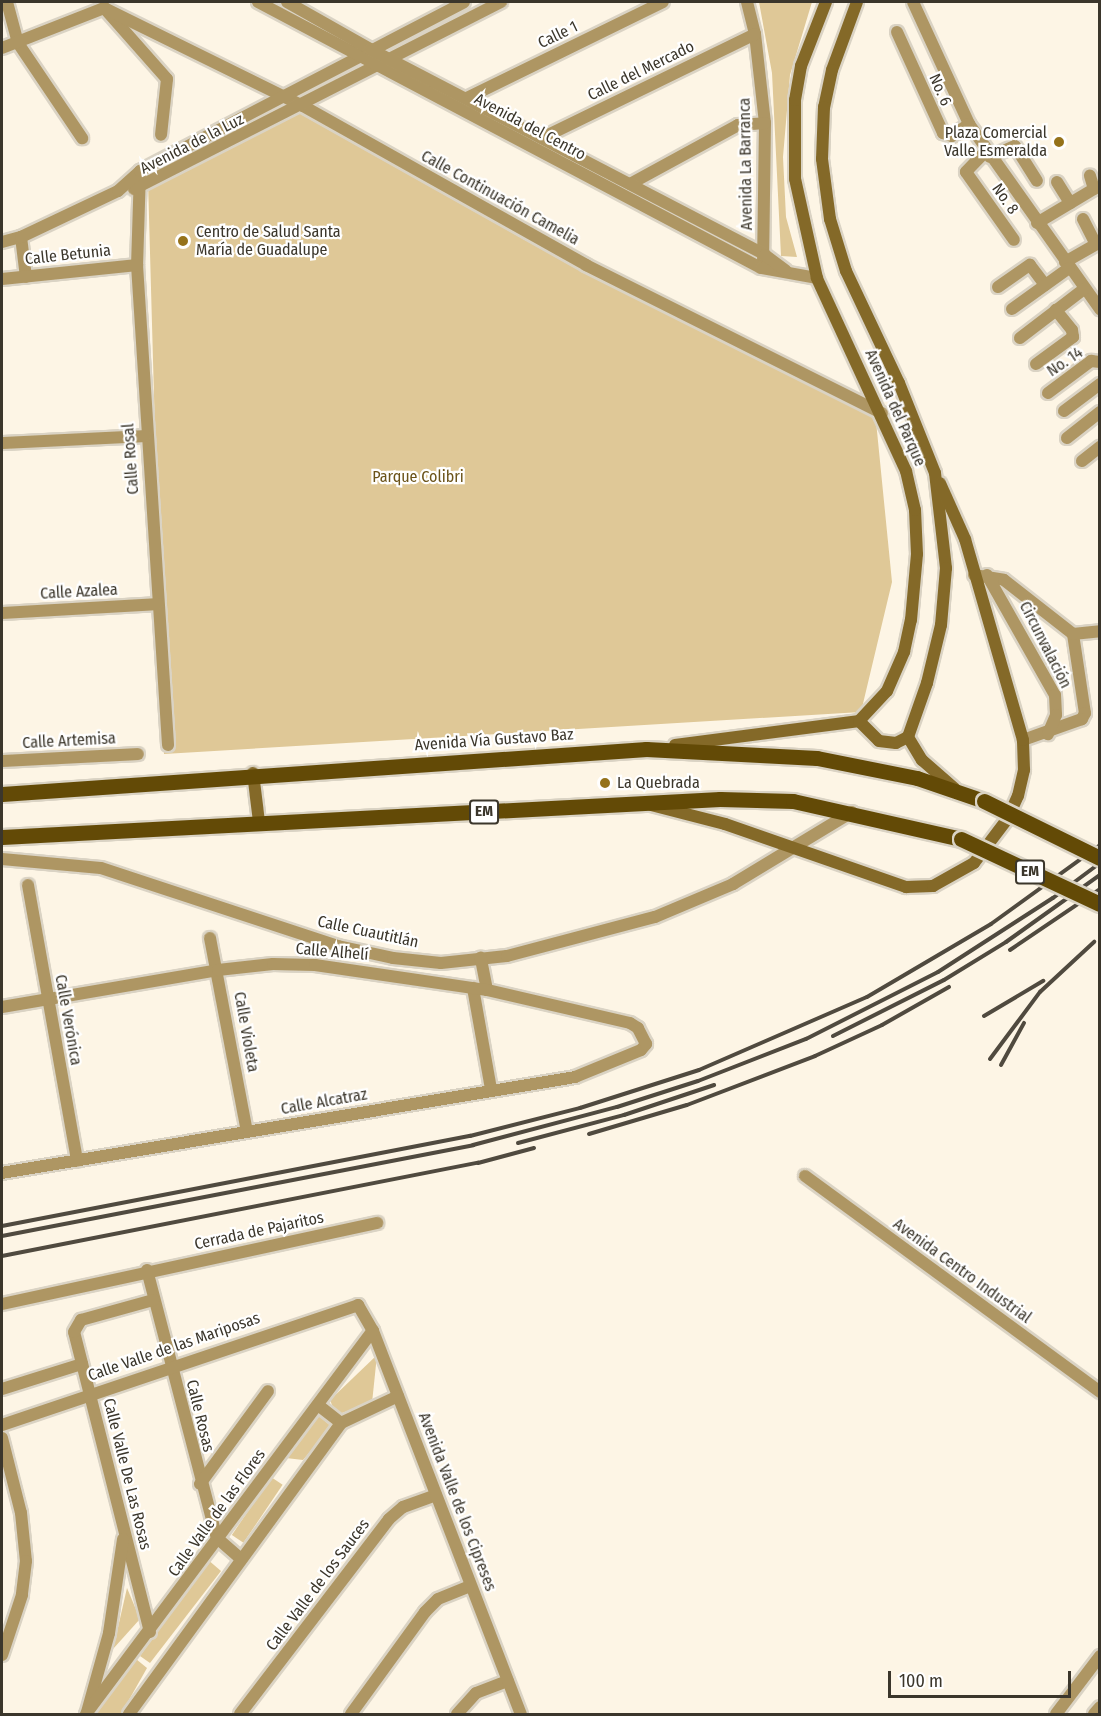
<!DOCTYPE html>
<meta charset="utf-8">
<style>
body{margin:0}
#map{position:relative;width:1101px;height:1716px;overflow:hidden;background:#fdf5e5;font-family:"Fira Sans Condensed",sans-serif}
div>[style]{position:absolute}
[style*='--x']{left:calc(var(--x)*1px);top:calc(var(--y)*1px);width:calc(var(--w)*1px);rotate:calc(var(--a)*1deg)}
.green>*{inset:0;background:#dfc897;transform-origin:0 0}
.roads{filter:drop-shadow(2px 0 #dad3c4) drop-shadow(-2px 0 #dad3c4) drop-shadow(0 2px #dad3c4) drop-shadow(0 -2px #dad3c4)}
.minor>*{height:12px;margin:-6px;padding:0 6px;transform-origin:6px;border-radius:6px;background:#ae9663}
.tertiary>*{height:12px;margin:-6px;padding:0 6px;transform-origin:6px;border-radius:6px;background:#ae9663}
.secondary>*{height:12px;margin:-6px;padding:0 6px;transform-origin:6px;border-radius:6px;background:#846928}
.primary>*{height:15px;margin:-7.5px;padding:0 7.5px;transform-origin:7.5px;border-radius:7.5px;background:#634a06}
.rail>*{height:4px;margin:-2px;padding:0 2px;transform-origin:2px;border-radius:2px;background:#504a3f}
.bridges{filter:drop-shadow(2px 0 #dad3c4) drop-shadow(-2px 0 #dad3c4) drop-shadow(0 2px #dad3c4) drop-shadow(0 -2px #dad3c4)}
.primary-bridge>*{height:15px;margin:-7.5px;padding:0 7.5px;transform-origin:7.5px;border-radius:7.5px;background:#634a06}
.dots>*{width:16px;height:16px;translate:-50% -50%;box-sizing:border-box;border:3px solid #fff;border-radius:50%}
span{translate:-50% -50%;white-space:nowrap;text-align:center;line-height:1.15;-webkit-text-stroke:4.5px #fff;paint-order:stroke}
.shield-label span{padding:2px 4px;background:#fff;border:2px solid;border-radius:4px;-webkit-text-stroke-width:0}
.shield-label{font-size:15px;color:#3b362b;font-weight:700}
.street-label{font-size:16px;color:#3b362b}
.poi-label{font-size:16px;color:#3b362b}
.right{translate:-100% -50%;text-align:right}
.left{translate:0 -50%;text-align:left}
.park-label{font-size:16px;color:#6b5319}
.frame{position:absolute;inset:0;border:3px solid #3b362b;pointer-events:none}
.scale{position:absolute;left:888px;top:1671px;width:183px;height:27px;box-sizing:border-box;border:3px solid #3b362b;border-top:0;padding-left:8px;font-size:18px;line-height:21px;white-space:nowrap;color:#3b362b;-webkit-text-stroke:4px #fff;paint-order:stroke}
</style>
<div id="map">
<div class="green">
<div style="clip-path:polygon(759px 2px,812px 2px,790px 75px,783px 157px,786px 217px,797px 257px,781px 256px,772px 73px)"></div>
<div style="clip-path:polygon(310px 109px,523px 239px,875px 411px,892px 582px,861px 712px,164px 754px,148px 181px)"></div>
<div style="clip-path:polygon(377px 1355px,372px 1403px,336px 1415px,330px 1400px)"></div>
<div style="clip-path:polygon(319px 1416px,332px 1427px,303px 1460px,286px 1458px)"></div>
<div style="left:271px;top:1477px;width:14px;height:70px;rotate:34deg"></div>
<div style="clip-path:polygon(207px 1559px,221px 1571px,150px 1663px,140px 1656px)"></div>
<div style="clip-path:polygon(127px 1588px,140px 1619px,113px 1649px)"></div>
<div style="clip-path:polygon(136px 1659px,147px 1668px,121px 1714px,94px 1714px)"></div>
</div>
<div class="roads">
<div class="minor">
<div style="--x:7;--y:2;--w:42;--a:75"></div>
<div style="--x:18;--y:43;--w:115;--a:56"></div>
<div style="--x:747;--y:2;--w:33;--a:76"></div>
<div style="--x:755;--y:34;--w:90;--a:83.6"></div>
<div style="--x:765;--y:123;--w:140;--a:90.8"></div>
<div style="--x:913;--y:2;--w:134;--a:65.3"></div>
<div style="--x:969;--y:124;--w:227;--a:54.7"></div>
<div style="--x:106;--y:10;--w:92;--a:48.5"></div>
<div style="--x:167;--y:79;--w:56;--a:96.1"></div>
<div style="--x:897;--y:32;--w:111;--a:65.5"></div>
<div style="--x:943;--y:133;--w:9;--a:18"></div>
<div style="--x:952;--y:136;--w:21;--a:-35"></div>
<div style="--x:2;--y:48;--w:110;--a:-21.4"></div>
<div style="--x:104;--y:8;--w:222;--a:26.2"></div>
<div style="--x:303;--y:106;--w:325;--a:29.3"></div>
<div style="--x:586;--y:265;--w:331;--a:26.6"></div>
<div style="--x:467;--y:98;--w:218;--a:-26.1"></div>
<div style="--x:542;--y:138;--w:237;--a:-26"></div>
<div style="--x:986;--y:151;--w:29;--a:134"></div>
<div style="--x:966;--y:172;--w:83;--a:54.8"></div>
<div style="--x:990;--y:157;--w:27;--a:-24"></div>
<div style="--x:1015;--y:146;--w:41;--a:57.8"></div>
<div style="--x:140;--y:171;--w:94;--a:91.8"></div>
<div style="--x:137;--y:265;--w:481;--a:86.3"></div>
<div style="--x:1057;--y:182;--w:25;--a:58"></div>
<div style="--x:630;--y:184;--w:123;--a:-28.6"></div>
<div style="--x:738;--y:125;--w:27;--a:-4"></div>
<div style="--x:134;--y:189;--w:412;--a:-27"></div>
<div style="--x:1083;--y:219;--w:28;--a:63"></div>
<div style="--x:1037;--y:223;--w:66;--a:-30.8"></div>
<div style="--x:1094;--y:189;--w:14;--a:-107"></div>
<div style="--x:21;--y:237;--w:40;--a:82.9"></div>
<div style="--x:2;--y:242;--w:20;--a:-15"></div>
<div style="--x:21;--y:237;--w:107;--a:-25.4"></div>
<div style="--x:118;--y:191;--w:30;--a:-42"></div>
<div style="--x:140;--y:171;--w:365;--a:-27.5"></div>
<div style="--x:1065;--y:262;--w:40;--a:-29.7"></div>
<div style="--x:2;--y:279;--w:136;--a:-5.9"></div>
<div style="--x:998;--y:287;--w:39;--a:-35"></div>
<div style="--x:1030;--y:265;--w:25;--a:53"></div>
<div style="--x:1012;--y:309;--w:70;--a:-35.7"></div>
<div style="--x:1020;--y:338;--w:81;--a:-37.4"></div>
<div style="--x:1036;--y:364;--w:46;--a:-36.1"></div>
<div style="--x:1073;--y:337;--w:7;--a:-98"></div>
<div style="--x:1072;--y:330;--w:26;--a:-129"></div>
<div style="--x:1048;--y:393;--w:54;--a:-36.7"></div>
<div style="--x:1091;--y:361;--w:9;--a:6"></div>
<div style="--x:1064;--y:411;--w:45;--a:-36.9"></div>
<div style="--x:1067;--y:438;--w:42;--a:-38.2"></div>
<div style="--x:2;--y:443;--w:144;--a:-2.8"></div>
<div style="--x:1082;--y:461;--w:23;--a:-38"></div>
<div style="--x:974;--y:575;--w:30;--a:9"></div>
<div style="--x:1004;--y:580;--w:88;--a:38"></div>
<div style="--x:1073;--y:634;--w:80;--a:81.4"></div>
<div style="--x:1085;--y:713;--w:7;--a:117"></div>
<div style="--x:1082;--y:719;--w:63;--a:160.4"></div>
<div style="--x:987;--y:575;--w:138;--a:60.5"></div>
<div style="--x:1055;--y:695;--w:20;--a:87"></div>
<div style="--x:1056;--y:715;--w:21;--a:113"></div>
<div style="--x:2;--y:613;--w:156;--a:-3.3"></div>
<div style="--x:1073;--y:634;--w:27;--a:-6"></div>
<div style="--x:2;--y:761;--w:136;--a:-2.9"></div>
<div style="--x:2;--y:859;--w:99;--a:5.2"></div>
<div style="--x:101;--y:868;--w:250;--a:18.2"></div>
<div style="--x:338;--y:946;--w:56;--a:12.3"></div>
<div style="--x:393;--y:958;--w:48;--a:5.9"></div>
<div style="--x:441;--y:963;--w:66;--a:-6.1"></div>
<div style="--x:507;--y:956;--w:153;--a:-14.8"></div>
<div style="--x:655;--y:917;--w:85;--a:-22.9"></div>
<div style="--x:733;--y:884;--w:139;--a:-31.2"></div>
<div style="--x:28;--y:885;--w:280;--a:79.9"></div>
<div style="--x:210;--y:938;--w:197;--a:79.2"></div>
<div style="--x:473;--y:988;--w:103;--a:79.9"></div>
<div style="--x:2;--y:1173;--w:581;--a:-9.51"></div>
<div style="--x:575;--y:1077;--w:71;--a:-22.2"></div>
<div style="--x:641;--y:1050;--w:8;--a:-50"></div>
<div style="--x:646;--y:1044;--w:18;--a:-117"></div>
<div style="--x:638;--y:1028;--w:9;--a:-148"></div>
<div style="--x:630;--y:1023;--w:147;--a:-167"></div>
<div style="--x:487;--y:990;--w:33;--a:-101"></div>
<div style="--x:805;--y:1176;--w:366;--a:36.2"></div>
<div style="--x:147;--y:1270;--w:277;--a:75.4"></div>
<div style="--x:217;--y:1538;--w:30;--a:41"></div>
<div style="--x:2;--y:1304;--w:384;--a:-12.2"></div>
<div style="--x:2;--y:1389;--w:84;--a:-17.4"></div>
<div style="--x:318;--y:1405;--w:29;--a:38"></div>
<div style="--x:2;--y:1438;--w:77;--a:75.8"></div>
<div style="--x:21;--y:1513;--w:48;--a:84.1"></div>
<div style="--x:26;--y:1561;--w:34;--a:97"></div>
<div style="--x:22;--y:1595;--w:63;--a:108.4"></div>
<div style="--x:200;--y:1484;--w:115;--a:-53.8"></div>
<div style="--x:150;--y:1632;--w:309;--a:-104.2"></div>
<div style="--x:74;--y:1332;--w:14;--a:-60"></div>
<div style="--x:81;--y:1320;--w:75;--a:-15.5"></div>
<div style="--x:87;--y:1712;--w:82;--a:-74.4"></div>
<div style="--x:109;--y:1633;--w:95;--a:-81.5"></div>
<div style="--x:240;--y:1714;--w:245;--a:-52.6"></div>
<div style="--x:389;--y:1519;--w:18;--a:-41"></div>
<div style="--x:403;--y:1507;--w:35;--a:-20"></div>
<div style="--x:351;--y:1714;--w:126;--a:-54"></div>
<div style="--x:425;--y:1612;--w:18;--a:-45"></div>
<div style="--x:438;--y:1599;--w:35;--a:-22"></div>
<div style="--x:457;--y:1714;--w:28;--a:-48"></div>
<div style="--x:476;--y:1693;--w:34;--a:-21"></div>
</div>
<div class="tertiary">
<div style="--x:258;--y:2;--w:569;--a:27.87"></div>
<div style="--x:761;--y:268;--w:57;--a:10.1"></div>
<div style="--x:287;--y:2;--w:95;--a:29.5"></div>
<div style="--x:370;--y:49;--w:445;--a:27.5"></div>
<div style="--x:765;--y:255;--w:26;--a:37"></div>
<div style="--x:2;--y:1007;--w:219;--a:-9.7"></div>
<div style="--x:218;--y:970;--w:55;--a:-6.2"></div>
<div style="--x:273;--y:964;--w:42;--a:1.4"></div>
<div style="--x:315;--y:965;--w:174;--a:8.3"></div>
<div style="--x:2;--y:1425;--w:376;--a:-18.6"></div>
<div style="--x:358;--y:1305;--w:30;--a:60"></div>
<div style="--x:373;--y:1331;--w:411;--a:68.9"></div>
<div style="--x:86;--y:1714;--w:479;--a:-53.2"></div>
<div style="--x:129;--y:1714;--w:360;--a:-53.9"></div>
<div style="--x:341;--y:1423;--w:63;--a:-25.3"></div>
<div style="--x:1056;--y:1714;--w:73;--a:-52.8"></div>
<div style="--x:1094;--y:1714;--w:9;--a:-49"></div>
</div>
<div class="secondary">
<div style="--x:857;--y:2;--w:72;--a:110.2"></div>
<div style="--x:832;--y:70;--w:38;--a:102"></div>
<div style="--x:824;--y:107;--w:52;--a:92.2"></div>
<div style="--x:822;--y:159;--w:61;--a:82.4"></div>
<div style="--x:830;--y:219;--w:54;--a:72.9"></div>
<div style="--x:846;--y:271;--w:124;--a:64.7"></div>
<div style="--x:899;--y:383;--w:97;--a:68.2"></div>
<div style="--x:935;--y:473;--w:96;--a:83.4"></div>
<div style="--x:946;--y:568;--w:57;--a:95"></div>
<div style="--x:941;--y:625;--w:60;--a:103.6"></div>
<div style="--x:927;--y:683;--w:57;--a:109.4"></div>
<div style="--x:908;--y:737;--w:27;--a:59"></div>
<div style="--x:922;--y:760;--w:43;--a:41.2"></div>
<div style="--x:859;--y:721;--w:28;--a:45"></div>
<div style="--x:879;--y:741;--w:17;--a:7"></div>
<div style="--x:896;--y:743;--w:13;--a:-27"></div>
<div style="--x:675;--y:745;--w:186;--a:-7.4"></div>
<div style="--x:859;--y:721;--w:41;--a:-47"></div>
<div style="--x:887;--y:691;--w:43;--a:-66.4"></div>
<div style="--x:904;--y:652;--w:33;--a:-78"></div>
<div style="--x:911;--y:620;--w:66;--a:-84.8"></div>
<div style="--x:917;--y:554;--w:44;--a:-92.6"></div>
<div style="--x:915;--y:510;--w:40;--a:-103"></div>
<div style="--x:906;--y:471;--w:213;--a:-114.8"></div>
<div style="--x:817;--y:278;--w:101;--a:-102.5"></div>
<div style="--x:795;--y:179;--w:79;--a:-90"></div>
<div style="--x:795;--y:100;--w:35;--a:-80"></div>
<div style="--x:801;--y:66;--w:69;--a:-68.7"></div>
<div style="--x:253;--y:773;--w:49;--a:83"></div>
<div style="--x:651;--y:805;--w:76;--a:14.4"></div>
<div style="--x:725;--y:824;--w:192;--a:19.2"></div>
<div style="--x:906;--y:887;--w:27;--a:-2"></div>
<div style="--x:933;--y:886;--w:47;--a:-29.3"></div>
<div style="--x:974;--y:863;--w:56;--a:-52.9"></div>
<div style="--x:1008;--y:818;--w:24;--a:-66"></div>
<div style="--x:1018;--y:796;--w:27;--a:-77"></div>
<div style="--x:1024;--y:770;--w:30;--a:-92"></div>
<div style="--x:1023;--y:740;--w:209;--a:-106.1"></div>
<div style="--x:965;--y:539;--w:61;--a:-114.1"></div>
</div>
<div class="primary">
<div style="--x:2;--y:794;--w:646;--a:-4"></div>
<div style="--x:646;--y:749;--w:171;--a:3"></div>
<div style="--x:817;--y:758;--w:102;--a:11.3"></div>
<div style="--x:917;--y:778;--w:71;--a:18.9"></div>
<div style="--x:2;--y:837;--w:719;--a:-3.03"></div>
<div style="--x:720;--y:799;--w:73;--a:1.6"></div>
<div style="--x:793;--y:801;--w:172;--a:12.7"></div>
</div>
</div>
<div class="rail">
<div style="--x:1010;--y:950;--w:109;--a:-34.1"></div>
<div style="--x:984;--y:1016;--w:69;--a:-30.7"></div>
<div style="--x:833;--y:1036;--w:124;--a:-26.8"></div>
<div style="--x:944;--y:980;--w:73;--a:-31.5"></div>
<div style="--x:1006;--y:942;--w:115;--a:-35.5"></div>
<div style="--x:990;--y:1059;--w:84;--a:-53.3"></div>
<div style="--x:1040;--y:992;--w:74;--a:-42.8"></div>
<div style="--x:1001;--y:1065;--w:48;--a:-61.3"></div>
<div style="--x:589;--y:1134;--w:102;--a:-16.5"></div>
<div style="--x:687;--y:1105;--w:137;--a:-20.9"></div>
<div style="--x:815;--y:1056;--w:74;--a:-24.8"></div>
<div style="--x:882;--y:1025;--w:77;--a:-29.6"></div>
<div style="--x:518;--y:1143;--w:110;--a:-14.8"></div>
<div style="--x:624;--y:1115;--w:95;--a:-18.4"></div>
<div style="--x:2;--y:1226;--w:477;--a:-10.9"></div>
<div style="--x:470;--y:1136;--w:114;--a:-14.3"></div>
<div style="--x:580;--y:1108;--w:125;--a:-17.7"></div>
<div style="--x:699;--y:1070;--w:183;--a:-23.5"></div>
<div style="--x:867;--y:997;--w:144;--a:-30.5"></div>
<div style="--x:991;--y:924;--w:135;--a:-35.9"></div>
<div style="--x:2;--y:1236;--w:480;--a:-10.9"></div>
<div style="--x:473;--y:1145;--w:149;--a:-14.8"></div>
<div style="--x:617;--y:1107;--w:85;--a:-17.8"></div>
<div style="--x:698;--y:1081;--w:116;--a:-21.3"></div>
<div style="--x:806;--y:1039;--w:148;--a:-26.9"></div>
<div style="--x:938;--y:972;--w:137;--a:-32.8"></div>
<div style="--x:1053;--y:898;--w:59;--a:-36.7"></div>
<div style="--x:2;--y:1256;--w:485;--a:-11.1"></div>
<div style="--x:478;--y:1163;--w:58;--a:-15"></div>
</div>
<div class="bridges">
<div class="primary-bridge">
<div style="--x:984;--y:801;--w:129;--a:26.2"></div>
<div style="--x:961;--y:839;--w:153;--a:25.1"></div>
</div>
</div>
<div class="dots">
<div style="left:1059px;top:142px;background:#95721a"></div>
<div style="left:183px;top:241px;background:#95721a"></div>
<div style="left:605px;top:783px;background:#95721a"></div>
</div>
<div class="shield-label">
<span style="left:484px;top:812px">EM</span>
<span style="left:1030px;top:872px">EM</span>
</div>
<div class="street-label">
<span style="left:558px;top:35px;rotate:-26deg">Calle 1</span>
<span style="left:641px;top:71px;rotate:-26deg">Calle del Mercado</span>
<span style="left:940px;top:90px;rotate:66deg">No. 6</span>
<span style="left:530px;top:127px;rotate:28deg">Avenida del Centro</span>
<span style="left:192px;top:144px;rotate:-27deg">Avenida de la Luz</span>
<span style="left:746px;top:164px;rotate:-91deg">Avenida La Barranca</span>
<span style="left:500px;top:198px;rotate:29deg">Calle Continuación Camelia</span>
<span style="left:1005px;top:199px;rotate:55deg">No. 8</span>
<span style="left:68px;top:255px;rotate:-6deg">Calle Betunia</span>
<span style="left:1065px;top:362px;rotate:-34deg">No. 14</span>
<span style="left:895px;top:408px;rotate:66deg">Avenida del Parque</span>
<span style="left:131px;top:459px;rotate:-94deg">Calle Rosal</span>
<span style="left:79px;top:592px;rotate:-3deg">Calle Azalea</span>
<span style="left:1045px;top:645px;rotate:63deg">Circunvalación</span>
<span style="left:494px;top:740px;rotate:-4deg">Avenida Vía Gustavo Baz</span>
<span style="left:69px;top:741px;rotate:-3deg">Calle Artemisa</span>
<span style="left:368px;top:932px;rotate:12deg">Calle Cuautitlán</span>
<span style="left:332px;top:952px;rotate:5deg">Calle Alhelí</span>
<span style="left:68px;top:1020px;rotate:80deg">Calle Verónica</span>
<span style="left:246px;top:1032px;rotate:80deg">Calle Violeta</span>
<span style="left:324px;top:1102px;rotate:-10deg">Calle Alcatraz</span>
<span style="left:259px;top:1231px;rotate:-12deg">Cerrada de Pajaritos</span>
<span style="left:962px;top:1271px;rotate:36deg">Avenida Centro Industrial</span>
<span style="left:174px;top:1347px;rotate:-19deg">Calle Valle de las Mariposas</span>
<span style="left:200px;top:1416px;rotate:76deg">Calle Rosas</span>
<span style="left:127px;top:1474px;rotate:76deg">Calle Valle De Las Rosas</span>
<span style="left:457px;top:1502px;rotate:69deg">Avenida Valle de los Cipreses</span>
<span style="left:217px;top:1513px;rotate:-54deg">Calle Valle de las Flores</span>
<span style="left:318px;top:1585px;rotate:-53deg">Calle Valle de los Sauces</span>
</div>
<div class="poi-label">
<span class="right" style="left:1047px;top:142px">Plaza Comercial<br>Valle Esmeralda</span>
<span class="left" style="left:196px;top:241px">Centro de Salud Santa<br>María de Guadalupe</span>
<span class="left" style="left:617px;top:783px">La Quebrada</span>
</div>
<div class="park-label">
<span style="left:418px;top:477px">Parque Colibri</span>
</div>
<div class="frame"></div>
<div class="scale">100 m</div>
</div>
